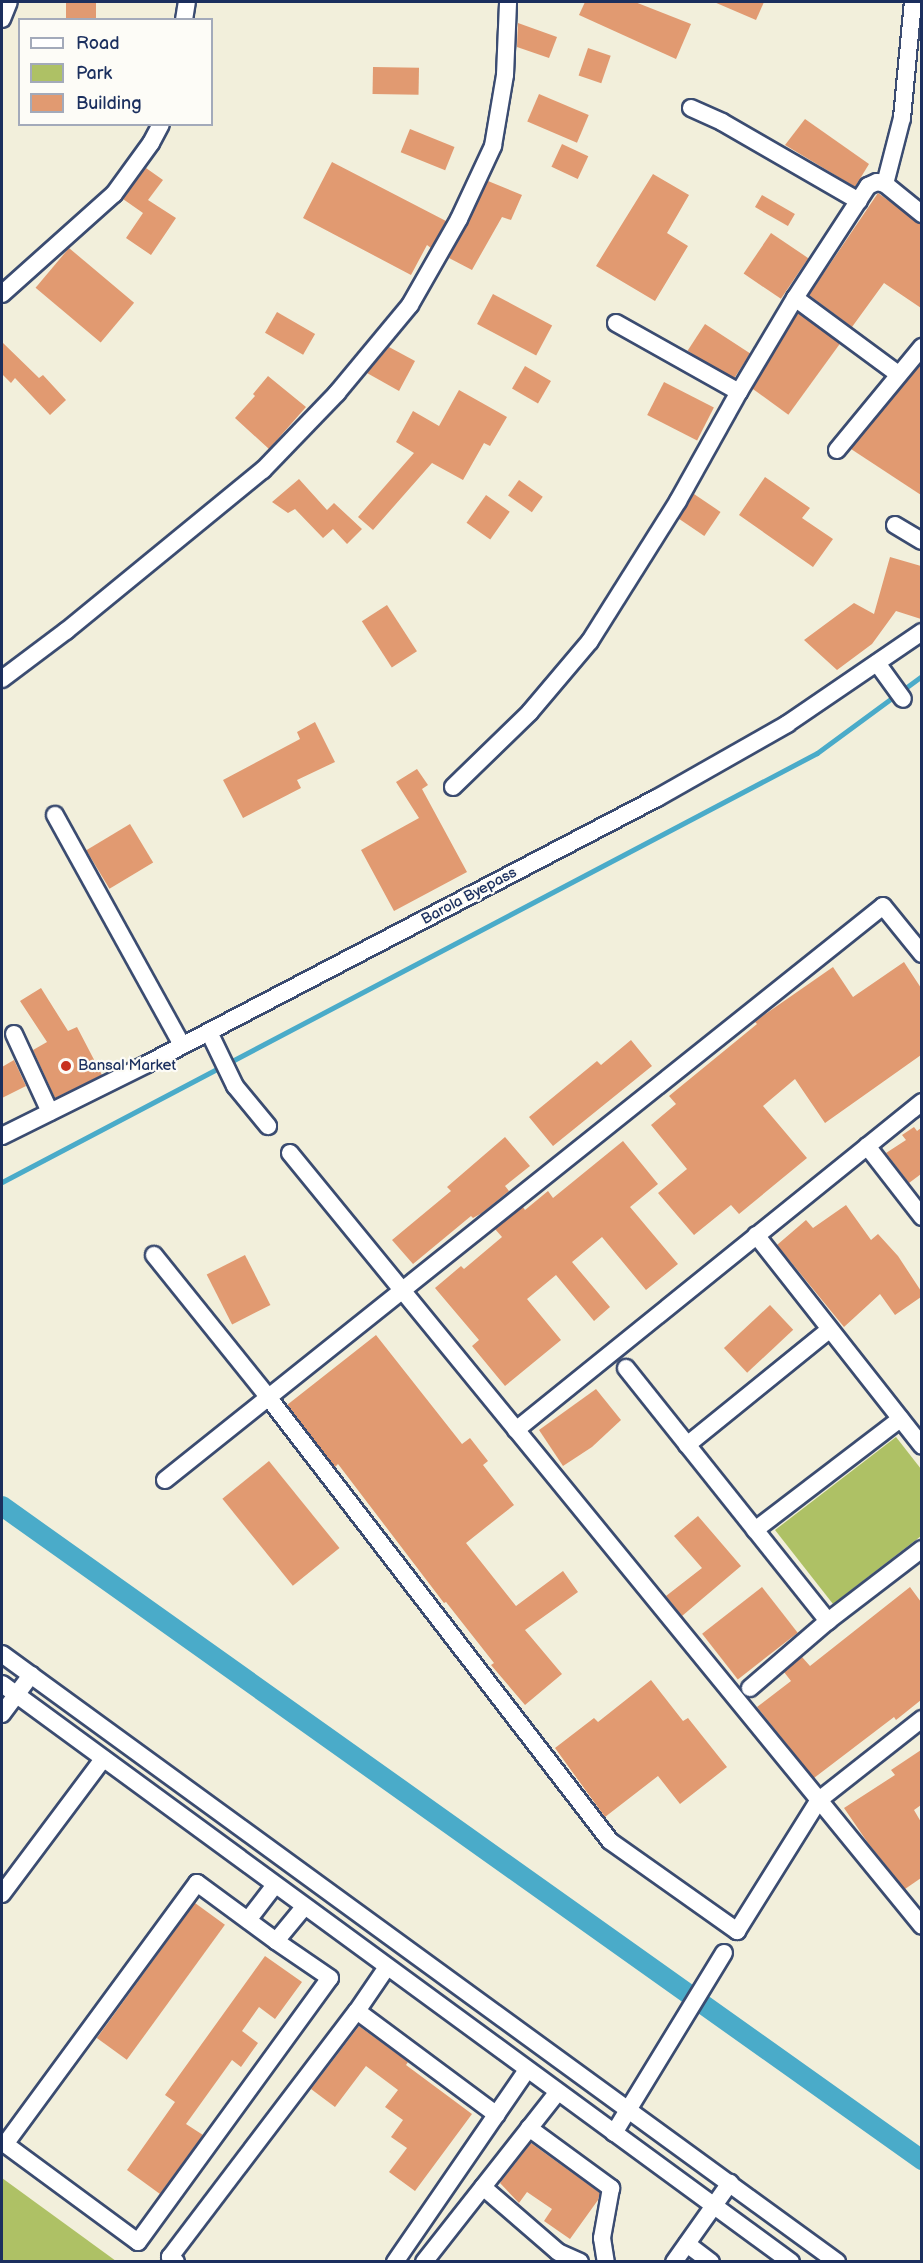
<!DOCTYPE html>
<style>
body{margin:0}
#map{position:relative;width:923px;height:2263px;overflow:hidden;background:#f2efdb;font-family:"Balsamiq Sans",sans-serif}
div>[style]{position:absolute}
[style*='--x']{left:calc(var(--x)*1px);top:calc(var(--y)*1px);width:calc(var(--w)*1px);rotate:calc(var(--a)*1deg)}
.green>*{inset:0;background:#aec165}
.stream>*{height:5px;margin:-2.5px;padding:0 2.5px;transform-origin:2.5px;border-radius:2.5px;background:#4aabc9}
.canal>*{height:20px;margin:-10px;padding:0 10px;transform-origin:10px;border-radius:10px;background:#4aabc9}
.building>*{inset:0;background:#e19a71;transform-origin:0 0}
.roads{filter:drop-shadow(2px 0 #3b4c71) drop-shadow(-2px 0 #3b4c71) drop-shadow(0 2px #3b4c71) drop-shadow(0 -2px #3b4c71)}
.street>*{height:16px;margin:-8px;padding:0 8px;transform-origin:8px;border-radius:8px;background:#fff}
.dots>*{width:16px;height:16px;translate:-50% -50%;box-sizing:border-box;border:3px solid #fdfcf7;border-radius:50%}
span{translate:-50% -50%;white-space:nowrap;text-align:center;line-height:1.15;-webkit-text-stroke:4.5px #fdfcf7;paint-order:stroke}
.street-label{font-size:15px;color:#1b2f5e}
.poi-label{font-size:15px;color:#1b2f5e}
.left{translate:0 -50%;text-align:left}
.frame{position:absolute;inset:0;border:3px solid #1b2f5e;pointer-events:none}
.legend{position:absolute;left:18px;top:18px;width:195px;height:108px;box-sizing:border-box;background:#fdfcf7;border:2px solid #a3aaba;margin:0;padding:8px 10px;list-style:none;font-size:18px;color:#1b2f5e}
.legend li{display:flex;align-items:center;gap:12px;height:30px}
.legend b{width:30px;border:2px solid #a3aaba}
</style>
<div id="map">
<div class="green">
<div style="clip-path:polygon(896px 1437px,921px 1469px,921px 1536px,833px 1604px,775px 1530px)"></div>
<div style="clip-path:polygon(2px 2178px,116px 2261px,2px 2261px)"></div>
</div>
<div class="stream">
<div style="--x:2;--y:1182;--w:921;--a:-27.76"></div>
<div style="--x:817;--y:753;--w:130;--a:-36.3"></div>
</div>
<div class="canal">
<div style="--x:2;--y:1506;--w:1129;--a:35.41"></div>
</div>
<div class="building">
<div style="left:66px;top:2px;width:30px;height:18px"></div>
<div style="clip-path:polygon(585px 2px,635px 2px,691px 24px,676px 59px,579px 15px)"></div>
<div style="clip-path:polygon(714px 2px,764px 2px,756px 20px)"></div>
<div style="clip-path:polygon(518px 23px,557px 37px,549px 58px,517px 47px)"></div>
<div style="left:588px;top:48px;width:24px;height:29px;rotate:19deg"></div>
<div style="left:373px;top:67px;width:46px;height:27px;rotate:1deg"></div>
<div style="left:539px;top:94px;width:54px;height:30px;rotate:23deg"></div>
<div style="clip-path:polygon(805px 119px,869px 164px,855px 187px,785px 145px)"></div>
<div style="left:410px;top:129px;width:48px;height:25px;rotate:22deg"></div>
<div style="left:562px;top:144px;width:29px;height:25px;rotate:25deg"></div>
<div style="clip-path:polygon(332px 162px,446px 221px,431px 248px,427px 245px,411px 275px,303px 218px)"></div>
<div style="clip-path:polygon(146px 168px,163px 180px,148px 200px,176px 218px,151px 255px,126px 238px,143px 213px,123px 199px)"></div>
<div style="clip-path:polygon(653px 174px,689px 195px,667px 233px,688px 246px,655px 301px,596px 266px)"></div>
<div style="clip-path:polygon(488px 181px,522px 195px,511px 220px,502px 217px,472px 270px,449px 258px)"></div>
<div style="clip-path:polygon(878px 193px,921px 224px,921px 308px,884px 283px,852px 327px,809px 295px)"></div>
<div style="left:762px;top:195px;width:38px;height:14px;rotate:30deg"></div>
<div style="left:771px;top:233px;width:45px;height:49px;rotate:34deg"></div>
<div style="left:69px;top:248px;width:85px;height:52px;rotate:40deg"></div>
<div style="left:493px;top:294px;width:67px;height:34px;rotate:28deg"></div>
<div style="left:277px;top:312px;width:44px;height:24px;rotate:30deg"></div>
<div style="left:798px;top:313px;width:52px;height:88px;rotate:36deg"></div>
<div style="left:705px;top:324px;width:54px;height:32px;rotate:33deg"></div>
<div style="clip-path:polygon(2px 342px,39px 378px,43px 375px,66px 400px,50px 415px,15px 378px,11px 383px,2px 374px)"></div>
<div style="clip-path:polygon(389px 347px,415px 361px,399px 391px,367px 373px)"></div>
<div style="clip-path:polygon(921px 364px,921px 495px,851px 449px)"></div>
<div style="left:525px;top:366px;width:30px;height:26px;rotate:30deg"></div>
<div style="clip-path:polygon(268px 376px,306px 407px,269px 449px,235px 418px,255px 396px,253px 394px)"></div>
<div style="left:664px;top:382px;width:56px;height:37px;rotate:27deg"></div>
<div style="clip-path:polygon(459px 390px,507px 417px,490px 446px,484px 443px,463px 480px,432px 463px,373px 530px,358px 517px,414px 453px,396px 442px,413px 411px,439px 426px)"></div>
<div style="clip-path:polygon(765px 477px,810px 508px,802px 518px,833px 539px,813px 567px,739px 515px)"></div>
<div style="clip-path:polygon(299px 479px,327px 510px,334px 503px,362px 529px,347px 544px,333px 529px,323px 538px,295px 509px,288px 513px,272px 502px)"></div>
<div style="left:519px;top:480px;width:29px;height:19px;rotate:35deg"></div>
<div style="left:694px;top:494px;width:32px;height:29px;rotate:34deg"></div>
<div style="left:486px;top:495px;width:29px;height:34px;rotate:35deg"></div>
<div style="clip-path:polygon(890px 557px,921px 566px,921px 619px,896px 611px,872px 644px,837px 670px,804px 640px,854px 603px,874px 614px)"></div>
<div style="left:387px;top:605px;width:55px;height:30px;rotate:57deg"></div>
<div style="clip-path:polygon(315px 722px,335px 762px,297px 780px,301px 788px,243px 818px,223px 780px,300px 739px,297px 732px)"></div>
<div style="clip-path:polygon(417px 769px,428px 785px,422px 789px,467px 872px,394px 911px,361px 850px,419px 818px,396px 782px)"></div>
<div style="left:130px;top:824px;width:45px;height:51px;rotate:59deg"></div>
<div style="clip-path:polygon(904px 962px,921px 988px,921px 1055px,825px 1123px,795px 1079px,763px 1106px,807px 1158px,739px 1214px,731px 1205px,694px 1235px,658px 1193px,687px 1169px,651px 1125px,676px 1104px,669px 1096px,757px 1024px,755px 1022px,764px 1015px,833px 967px,853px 997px)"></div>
<div style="clip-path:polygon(41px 988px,68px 1031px,77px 1027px,102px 1075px,55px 1098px,33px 1050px,47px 1042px,20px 1001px)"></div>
<div style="clip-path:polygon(631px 1040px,652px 1066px,553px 1146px,529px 1117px,597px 1061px,601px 1065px)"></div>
<div style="clip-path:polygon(14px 1060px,26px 1086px,2px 1098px,2px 1067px)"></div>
<div style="clip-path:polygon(914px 1127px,917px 1131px,921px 1128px,921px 1174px,909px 1183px,886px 1153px,906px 1140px,902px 1135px)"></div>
<div style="clip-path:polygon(505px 1137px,530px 1166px,505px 1186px,509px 1191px,482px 1213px,473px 1218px,471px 1216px,413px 1264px,392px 1240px,451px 1191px,447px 1187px)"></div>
<div style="clip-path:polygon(623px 1141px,658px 1184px,630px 1207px,678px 1264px,646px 1290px,602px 1237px,572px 1262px,610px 1307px,594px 1321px,556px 1275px,527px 1299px,561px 1340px,505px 1386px,472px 1346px,479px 1340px,435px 1288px,461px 1266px,464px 1269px,502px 1237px,495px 1229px,523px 1207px,525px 1210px,548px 1191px,553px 1198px)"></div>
<div style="clip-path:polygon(846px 1205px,871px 1240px,878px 1234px,898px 1256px,921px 1291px,921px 1297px,895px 1315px,880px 1294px,844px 1327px,777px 1245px,806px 1220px,813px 1228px)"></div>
<div style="left:245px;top:1255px;width:56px;height:43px;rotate:63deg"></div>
<div style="left:770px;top:1305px;width:34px;height:63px;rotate:47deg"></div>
<div style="clip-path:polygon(376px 1335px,462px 1444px,470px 1438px,488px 1461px,483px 1465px,514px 1505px,466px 1543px,516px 1606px,563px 1571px,578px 1592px,525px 1630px,562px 1674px,525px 1705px,491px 1665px,494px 1663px,446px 1602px,444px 1603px,338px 1464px,335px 1467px,287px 1405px)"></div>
<div style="clip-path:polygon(596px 1389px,621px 1420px,592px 1447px,563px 1466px,539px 1430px)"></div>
<div style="left:269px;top:1461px;width:112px;height:60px;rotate:51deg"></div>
<div style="clip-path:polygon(698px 1516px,741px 1566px,682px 1616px,666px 1596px,702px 1568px,674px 1536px)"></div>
<div style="left:762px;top:1587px;width:58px;height:76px;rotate:52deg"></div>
<div style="clip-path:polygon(910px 1587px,921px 1602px,921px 1700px,896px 1720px,894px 1717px,814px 1778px,757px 1707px,791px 1681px,784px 1672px,802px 1657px,810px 1666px)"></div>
<div style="clip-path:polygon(651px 1680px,683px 1721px,688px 1718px,727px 1767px,680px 1804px,658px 1776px,605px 1817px,555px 1748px,594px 1718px,598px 1722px)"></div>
<div style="clip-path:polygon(921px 1750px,921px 1805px,914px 1810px,921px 1822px,921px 1878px,905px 1889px,868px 1843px,844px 1808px,895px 1775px,891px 1770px)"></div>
<div style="left:195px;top:1903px;width:37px;height:167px;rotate:36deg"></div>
<div style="clip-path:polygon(265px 1956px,302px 1982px,275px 2019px,259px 2007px,242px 2031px,258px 2043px,241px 2067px,232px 2060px,186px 2124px,203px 2135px,160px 2194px,127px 2170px,175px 2102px,165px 2095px)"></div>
<div style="clip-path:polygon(359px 2026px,408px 2062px,406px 2065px,472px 2114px,415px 2191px,389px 2172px,407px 2148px,391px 2137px,403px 2120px,385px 2107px,398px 2090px,366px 2066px,335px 2107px,311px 2089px)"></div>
<div style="clip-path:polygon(531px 2143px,600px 2193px,598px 2200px,570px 2239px,544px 2221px,552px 2209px,527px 2192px,519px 2203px,500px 2183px)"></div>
</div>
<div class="roads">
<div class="street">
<div style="--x:2;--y:19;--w:18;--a:-68"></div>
<div style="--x:184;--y:20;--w:18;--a:-81"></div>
<div style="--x:691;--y:108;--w:34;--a:24"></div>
<div style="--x:722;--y:122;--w:158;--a:30"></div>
<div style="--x:885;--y:184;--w:68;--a:-75.6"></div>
<div style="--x:902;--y:118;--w:117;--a:-84.6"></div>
<div style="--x:2;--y:294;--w:150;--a:-41.8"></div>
<div style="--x:114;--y:194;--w:63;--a:-54"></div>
<div style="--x:151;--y:143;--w:21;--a:-62"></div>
<div style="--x:795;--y:298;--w:128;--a:36.4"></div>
<div style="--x:616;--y:323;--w:141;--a:29.3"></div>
<div style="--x:739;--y:392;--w:109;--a:-59.2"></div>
<div style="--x:795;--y:298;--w:134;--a:-56.9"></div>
<div style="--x:868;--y:186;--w:10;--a:-24"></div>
<div style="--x:877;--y:182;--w:8;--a:14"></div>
<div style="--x:885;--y:184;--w:48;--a:39"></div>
<div style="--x:837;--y:450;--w:134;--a:-50.5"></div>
<div style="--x:895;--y:525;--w:31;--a:31"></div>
<div style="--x:877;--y:663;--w:44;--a:54.2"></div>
<div style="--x:2;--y:679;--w:80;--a:-36.9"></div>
<div style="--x:66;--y:631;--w:254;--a:-39.3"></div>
<div style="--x:263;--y:470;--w:107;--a:-46.1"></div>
<div style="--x:337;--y:393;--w:114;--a:-50.3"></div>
<div style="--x:410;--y:305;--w:99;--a:-60.3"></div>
<div style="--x:459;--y:219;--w:81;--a:-65"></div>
<div style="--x:493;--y:146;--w:72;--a:-80.4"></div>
<div style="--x:505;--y:75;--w:73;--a:-87.6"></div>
<div style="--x:453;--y:787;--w:107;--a:-44.2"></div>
<div style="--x:530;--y:712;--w:93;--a:-49.8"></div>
<div style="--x:590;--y:641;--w:165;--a:-57.8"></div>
<div style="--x:678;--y:501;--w:125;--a:-60.8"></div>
<div style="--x:55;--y:815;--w:263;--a:61.1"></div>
<div style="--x:209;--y:1032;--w:60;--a:64.3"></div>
<div style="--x:235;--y:1086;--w:52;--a:50.5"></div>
<div style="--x:14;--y:1034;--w:86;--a:65.2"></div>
<div style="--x:2;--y:1136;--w:162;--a:-26.4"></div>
<div style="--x:147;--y:1064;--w:575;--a:-27.55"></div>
<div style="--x:657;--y:798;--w:150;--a:-29.6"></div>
<div style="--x:787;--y:724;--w:163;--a:-34.3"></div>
<div style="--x:867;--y:1146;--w:90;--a:52.2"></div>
<div style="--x:290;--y:1153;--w:998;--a:50.73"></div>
<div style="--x:756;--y:1235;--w:268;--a:51.8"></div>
<div style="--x:154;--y:1255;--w:182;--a:51.2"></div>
<div style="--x:268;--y:1397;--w:560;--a:52.39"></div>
<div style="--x:610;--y:1841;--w:156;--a:35.3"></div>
<div style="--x:737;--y:1931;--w:155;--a:-58"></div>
<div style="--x:819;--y:1800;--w:131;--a:-38.2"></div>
<div style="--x:626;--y:1368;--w:324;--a:51.4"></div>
<div style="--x:516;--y:1430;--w:522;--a:-38.93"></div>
<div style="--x:687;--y:1445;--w:183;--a:-39"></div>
<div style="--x:165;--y:1480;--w:919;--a:-38.64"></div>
<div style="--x:883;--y:906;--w:62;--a:50.9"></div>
<div style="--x:755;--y:1530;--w:183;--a:-37.4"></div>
<div style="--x:2;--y:1654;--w:1033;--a:36.06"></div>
<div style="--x:2;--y:1684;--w:978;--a:36.23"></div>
<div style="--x:750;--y:1688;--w:103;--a:-40.7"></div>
<div style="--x:828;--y:1621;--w:118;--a:-37.5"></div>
<div style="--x:2;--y:1714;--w:49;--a:-53.4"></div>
<div style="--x:2;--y:1894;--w:169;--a:-53.2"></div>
<div style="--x:248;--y:1920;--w:44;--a:-52.4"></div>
<div style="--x:276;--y:1941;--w:98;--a:-143.7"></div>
<div style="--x:197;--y:1883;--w:324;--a:126.3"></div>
<div style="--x:5;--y:2144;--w:165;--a:36.4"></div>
<div style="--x:138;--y:2242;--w:326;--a:-54"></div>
<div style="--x:330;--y:1978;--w:65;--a:-145.6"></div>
<div style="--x:276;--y:1941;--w:44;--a:-50.5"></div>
<div style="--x:357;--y:2011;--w:174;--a:36.6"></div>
<div style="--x:529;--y:2128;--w:102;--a:36.2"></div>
<div style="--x:611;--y:2188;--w:51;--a:100.2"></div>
<div style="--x:602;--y:2238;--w:24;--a:81"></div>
<div style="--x:614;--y:2133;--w:211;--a:-58.6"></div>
<div style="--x:483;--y:2187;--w:99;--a:40.9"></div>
<div style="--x:558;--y:2252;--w:24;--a:24"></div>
<div style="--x:687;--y:2244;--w:30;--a:37"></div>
<div style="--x:176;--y:2262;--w:8;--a:-140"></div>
<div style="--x:170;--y:2257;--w:309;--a:-52.8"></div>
<div style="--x:357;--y:2011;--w:53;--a:-55.7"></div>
<div style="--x:395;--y:2262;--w:233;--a:-55.5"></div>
<div style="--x:424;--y:2262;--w:216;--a:-51.8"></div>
<div style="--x:674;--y:2262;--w:97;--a:-54.7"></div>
</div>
</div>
<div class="dots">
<div style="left:66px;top:1066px;background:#c8321e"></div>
</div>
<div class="street-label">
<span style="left:469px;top:896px;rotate:-28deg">Barola Byepass</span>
</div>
<div class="poi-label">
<span class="left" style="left:78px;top:1066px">Bansal Market</span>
</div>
<div class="frame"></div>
<ul class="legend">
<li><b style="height:8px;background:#fff"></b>Road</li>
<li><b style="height:16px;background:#aec165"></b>Park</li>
<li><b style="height:16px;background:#e19a71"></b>Building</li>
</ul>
</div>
